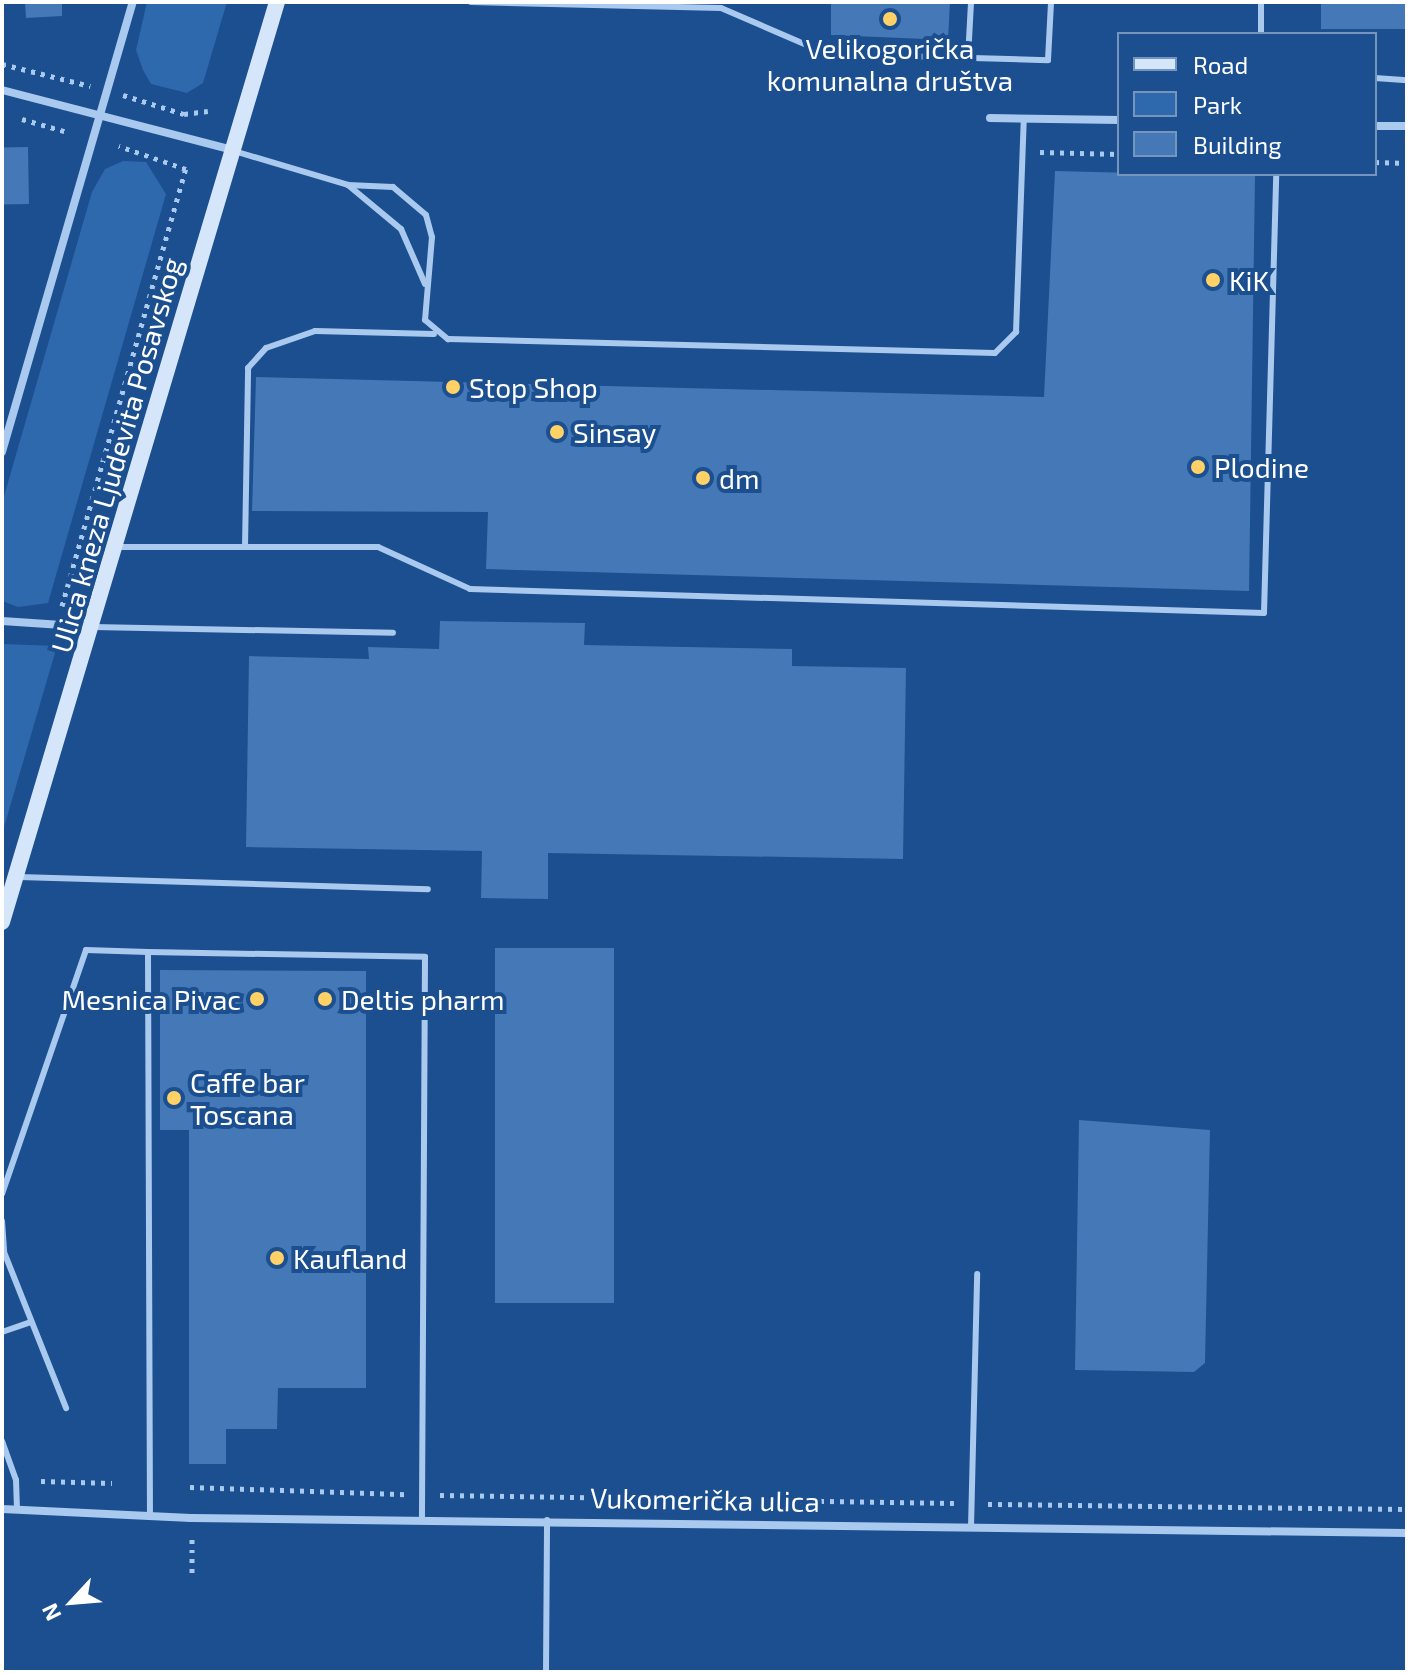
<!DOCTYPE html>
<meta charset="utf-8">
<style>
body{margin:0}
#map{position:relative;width:1409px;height:1674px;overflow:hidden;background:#1b4f8f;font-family:"Exo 2",sans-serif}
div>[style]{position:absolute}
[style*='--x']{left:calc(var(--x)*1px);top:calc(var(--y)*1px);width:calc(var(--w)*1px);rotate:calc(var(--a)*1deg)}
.green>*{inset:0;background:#2e69ad}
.building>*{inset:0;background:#4478b7;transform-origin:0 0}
.path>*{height:5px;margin-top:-2.5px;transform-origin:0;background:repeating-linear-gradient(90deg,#a9c9ee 0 4px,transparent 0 10px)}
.lane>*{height:6px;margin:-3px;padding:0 3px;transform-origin:3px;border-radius:3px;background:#a9c9ee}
.street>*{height:8px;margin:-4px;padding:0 4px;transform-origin:4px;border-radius:4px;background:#a9c9ee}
.secondary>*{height:16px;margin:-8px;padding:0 8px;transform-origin:8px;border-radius:8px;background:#d6e6fa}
.dots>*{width:22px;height:22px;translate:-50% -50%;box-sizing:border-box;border:4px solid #1b4f8f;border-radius:50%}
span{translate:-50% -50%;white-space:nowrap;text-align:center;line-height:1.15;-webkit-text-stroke:8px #1b4f8f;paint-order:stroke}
.poi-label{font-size:28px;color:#fff}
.left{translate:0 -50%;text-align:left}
.right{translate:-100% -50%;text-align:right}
.street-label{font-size:28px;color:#fff}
.frame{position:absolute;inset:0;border:4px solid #fff;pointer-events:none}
.legend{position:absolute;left:1117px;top:32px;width:260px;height:144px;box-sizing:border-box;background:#1b4f8f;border:2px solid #7695bc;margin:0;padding:10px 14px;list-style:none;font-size:24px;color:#fff}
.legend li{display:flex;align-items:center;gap:16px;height:40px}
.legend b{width:40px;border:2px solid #7695bc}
.north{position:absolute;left:32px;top:1562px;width:80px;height:80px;-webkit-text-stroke:6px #1b4f8f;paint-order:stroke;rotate:244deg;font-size:22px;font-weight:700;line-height:32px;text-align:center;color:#fff}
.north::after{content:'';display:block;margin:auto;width:28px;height:36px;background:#fff;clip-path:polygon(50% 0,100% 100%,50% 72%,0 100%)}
</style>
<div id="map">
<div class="green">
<div style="clip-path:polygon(147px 2px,227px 2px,203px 83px,187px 93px,151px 84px,143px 70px,136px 50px)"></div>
<div style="clip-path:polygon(123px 161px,146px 162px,166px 194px,48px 603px,18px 607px,2px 601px,2px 503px,92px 192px,105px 169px)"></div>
<div style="clip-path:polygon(2px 644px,57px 646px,2px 834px)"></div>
</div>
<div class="building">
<div style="clip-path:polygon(25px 2px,62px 2px,62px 16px,26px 18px)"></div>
<div style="clip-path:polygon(831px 2px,950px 2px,948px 40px,831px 35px)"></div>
<div style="left:1321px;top:2px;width:86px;height:27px"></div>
<div style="left:28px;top:147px;width:57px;height:26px;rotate:89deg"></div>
<div style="clip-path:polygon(1055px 171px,1255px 176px,1249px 591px,486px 569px,488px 512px,252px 511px,256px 377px,1044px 397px)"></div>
<div style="clip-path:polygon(440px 621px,585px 623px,584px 645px,792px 649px,792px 666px,906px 668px,903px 859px,548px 853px,548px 899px,481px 898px,482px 851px,246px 847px,249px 656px,369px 659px,368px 647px,439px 649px)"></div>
<div style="left:495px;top:948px;width:119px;height:355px"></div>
<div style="clip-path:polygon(160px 970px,366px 971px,366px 1388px,278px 1388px,277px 1429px,226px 1429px,226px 1464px,189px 1464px,189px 1130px,160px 1130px)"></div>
<div style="clip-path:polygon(1079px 1120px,1210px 1130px,1205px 1363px,1194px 1372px,1075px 1370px)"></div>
</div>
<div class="path">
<div style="--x:2;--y:64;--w:91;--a:14"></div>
<div style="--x:123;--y:95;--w:64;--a:17.3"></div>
<div style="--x:184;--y:114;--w:24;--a:-7"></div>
<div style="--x:22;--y:119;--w:44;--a:15.9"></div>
<div style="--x:1040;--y:152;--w:79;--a:1.5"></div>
<div style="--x:1375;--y:162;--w:32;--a:2"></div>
<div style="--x:62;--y:606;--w:454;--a:-74.2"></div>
<div style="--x:186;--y:169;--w:71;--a:-161.1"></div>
<div style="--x:41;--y:1481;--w:71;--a:1.6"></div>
<div style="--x:190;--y:1487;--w:216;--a:1.9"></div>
<div style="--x:440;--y:1495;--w:514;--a:0.89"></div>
<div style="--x:988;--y:1504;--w:419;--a:0.7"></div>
<div style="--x:192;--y:1539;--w:34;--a:90"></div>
</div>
<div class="lane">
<div style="--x:471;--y:2;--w:250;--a:1.4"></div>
<div style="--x:721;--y:8;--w:116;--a:23.3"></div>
<div style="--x:828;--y:54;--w:220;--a:1.6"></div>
<div style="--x:1048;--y:60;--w:58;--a:-87"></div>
<div style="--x:1261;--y:34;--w:32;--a:-90"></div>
<div style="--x:968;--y:58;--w:56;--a:-86.9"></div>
<div style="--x:1375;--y:78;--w:32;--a:4"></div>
<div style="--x:234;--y:151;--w:119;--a:16.6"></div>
<div style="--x:348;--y:185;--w:69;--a:39.7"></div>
<div style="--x:401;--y:229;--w:60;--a:66.4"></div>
<div style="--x:348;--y:185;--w:45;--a:2.5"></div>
<div style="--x:393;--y:187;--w:43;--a:40.3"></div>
<div style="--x:426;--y:215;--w:23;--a:75"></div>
<div style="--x:432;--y:237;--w:83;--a:94.8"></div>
<div style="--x:425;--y:320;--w:30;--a:40"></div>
<div style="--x:448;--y:339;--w:547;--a:1.47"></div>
<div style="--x:995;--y:353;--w:30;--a:-45"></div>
<div style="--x:1016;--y:332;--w:214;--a:-87.9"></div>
<div style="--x:116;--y:547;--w:262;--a:0"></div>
<div style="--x:378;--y:547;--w:101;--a:24.5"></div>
<div style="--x:470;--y:589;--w:794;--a:1.73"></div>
<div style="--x:1264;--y:613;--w:439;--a:-88.4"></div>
<div style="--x:245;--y:547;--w:179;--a:-89"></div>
<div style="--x:248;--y:368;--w:27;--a:-48"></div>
<div style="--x:266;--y:348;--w:52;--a:-19.1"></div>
<div style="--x:315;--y:331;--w:119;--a:1.4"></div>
<div style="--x:93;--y:627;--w:300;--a:1.1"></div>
<div style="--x:19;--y:877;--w:409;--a:1.7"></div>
<div style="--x:148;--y:952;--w:277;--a:1"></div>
<div style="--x:425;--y:957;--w:562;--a:90.31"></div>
<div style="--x:2;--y:1194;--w:258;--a:-71"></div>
<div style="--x:86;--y:950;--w:62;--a:1.8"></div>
<div style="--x:148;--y:952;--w:565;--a:89.8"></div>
<div style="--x:2;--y:1221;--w:31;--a:86"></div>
<div style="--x:4;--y:1252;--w:168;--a:68.3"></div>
<div style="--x:2;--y:1332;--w:31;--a:-19"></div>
<div style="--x:2;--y:1441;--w:41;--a:70.3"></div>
<div style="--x:16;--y:1480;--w:29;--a:88"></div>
<div style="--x:971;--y:1527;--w:253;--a:-88.6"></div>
<div style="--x:546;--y:1672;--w:152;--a:-89.6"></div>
</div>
<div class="street">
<div style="--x:2;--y:90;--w:238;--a:14.6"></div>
<div style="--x:990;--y:118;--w:129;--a:0.9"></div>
<div style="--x:1375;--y:126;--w:32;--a:0"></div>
<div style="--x:2;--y:452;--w:469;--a:-73.8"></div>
<div style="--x:2;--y:621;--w:90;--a:3.8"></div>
<div style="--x:2;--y:1509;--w:189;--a:2.7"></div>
<div style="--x:191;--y:1518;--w:1216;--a:0.71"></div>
</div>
<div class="secondary">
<div style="--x:2;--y:922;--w:960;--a:-73.36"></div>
</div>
<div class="dots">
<div style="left:890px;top:19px;background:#ffd166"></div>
<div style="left:1213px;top:280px;background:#ffd166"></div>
<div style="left:453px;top:387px;background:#ffd166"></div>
<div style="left:557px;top:432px;background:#ffd166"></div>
<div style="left:1198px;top:467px;background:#ffd166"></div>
<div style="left:703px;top:478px;background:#ffd166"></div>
<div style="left:257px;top:999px;background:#ffd166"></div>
<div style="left:325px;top:999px;background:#ffd166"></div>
<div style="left:174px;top:1098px;background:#ffd166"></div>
<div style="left:277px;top:1258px;background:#ffd166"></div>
</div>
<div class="poi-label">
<span style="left:890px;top:64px">Velikogorička<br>komunalna društva</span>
<span class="left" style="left:1229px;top:280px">KiK</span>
<span class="left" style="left:469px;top:387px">Stop Shop</span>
<span class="left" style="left:573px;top:432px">Sinsay</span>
<span class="left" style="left:1214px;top:467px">Plodine</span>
<span class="left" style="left:719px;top:478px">dm</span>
<span class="right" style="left:241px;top:999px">Mesnica Pivac</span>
<span class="left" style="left:341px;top:999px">Deltis pharm</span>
<span class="left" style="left:190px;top:1098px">Caffe bar<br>Toscana</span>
<span class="left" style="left:293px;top:1258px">Kaufland</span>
</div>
<div class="street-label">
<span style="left:116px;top:455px;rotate:-74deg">Ulica kneza Ljudevita Posavskog</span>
<span style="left:705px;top:1499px;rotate:1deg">Vukomerička ulica</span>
</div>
<div class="frame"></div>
<ul class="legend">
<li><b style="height:10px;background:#d6e6fa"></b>Road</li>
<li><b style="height:22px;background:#2e69ad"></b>Park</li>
<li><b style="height:22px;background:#4478b7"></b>Building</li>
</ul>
<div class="north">N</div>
</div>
